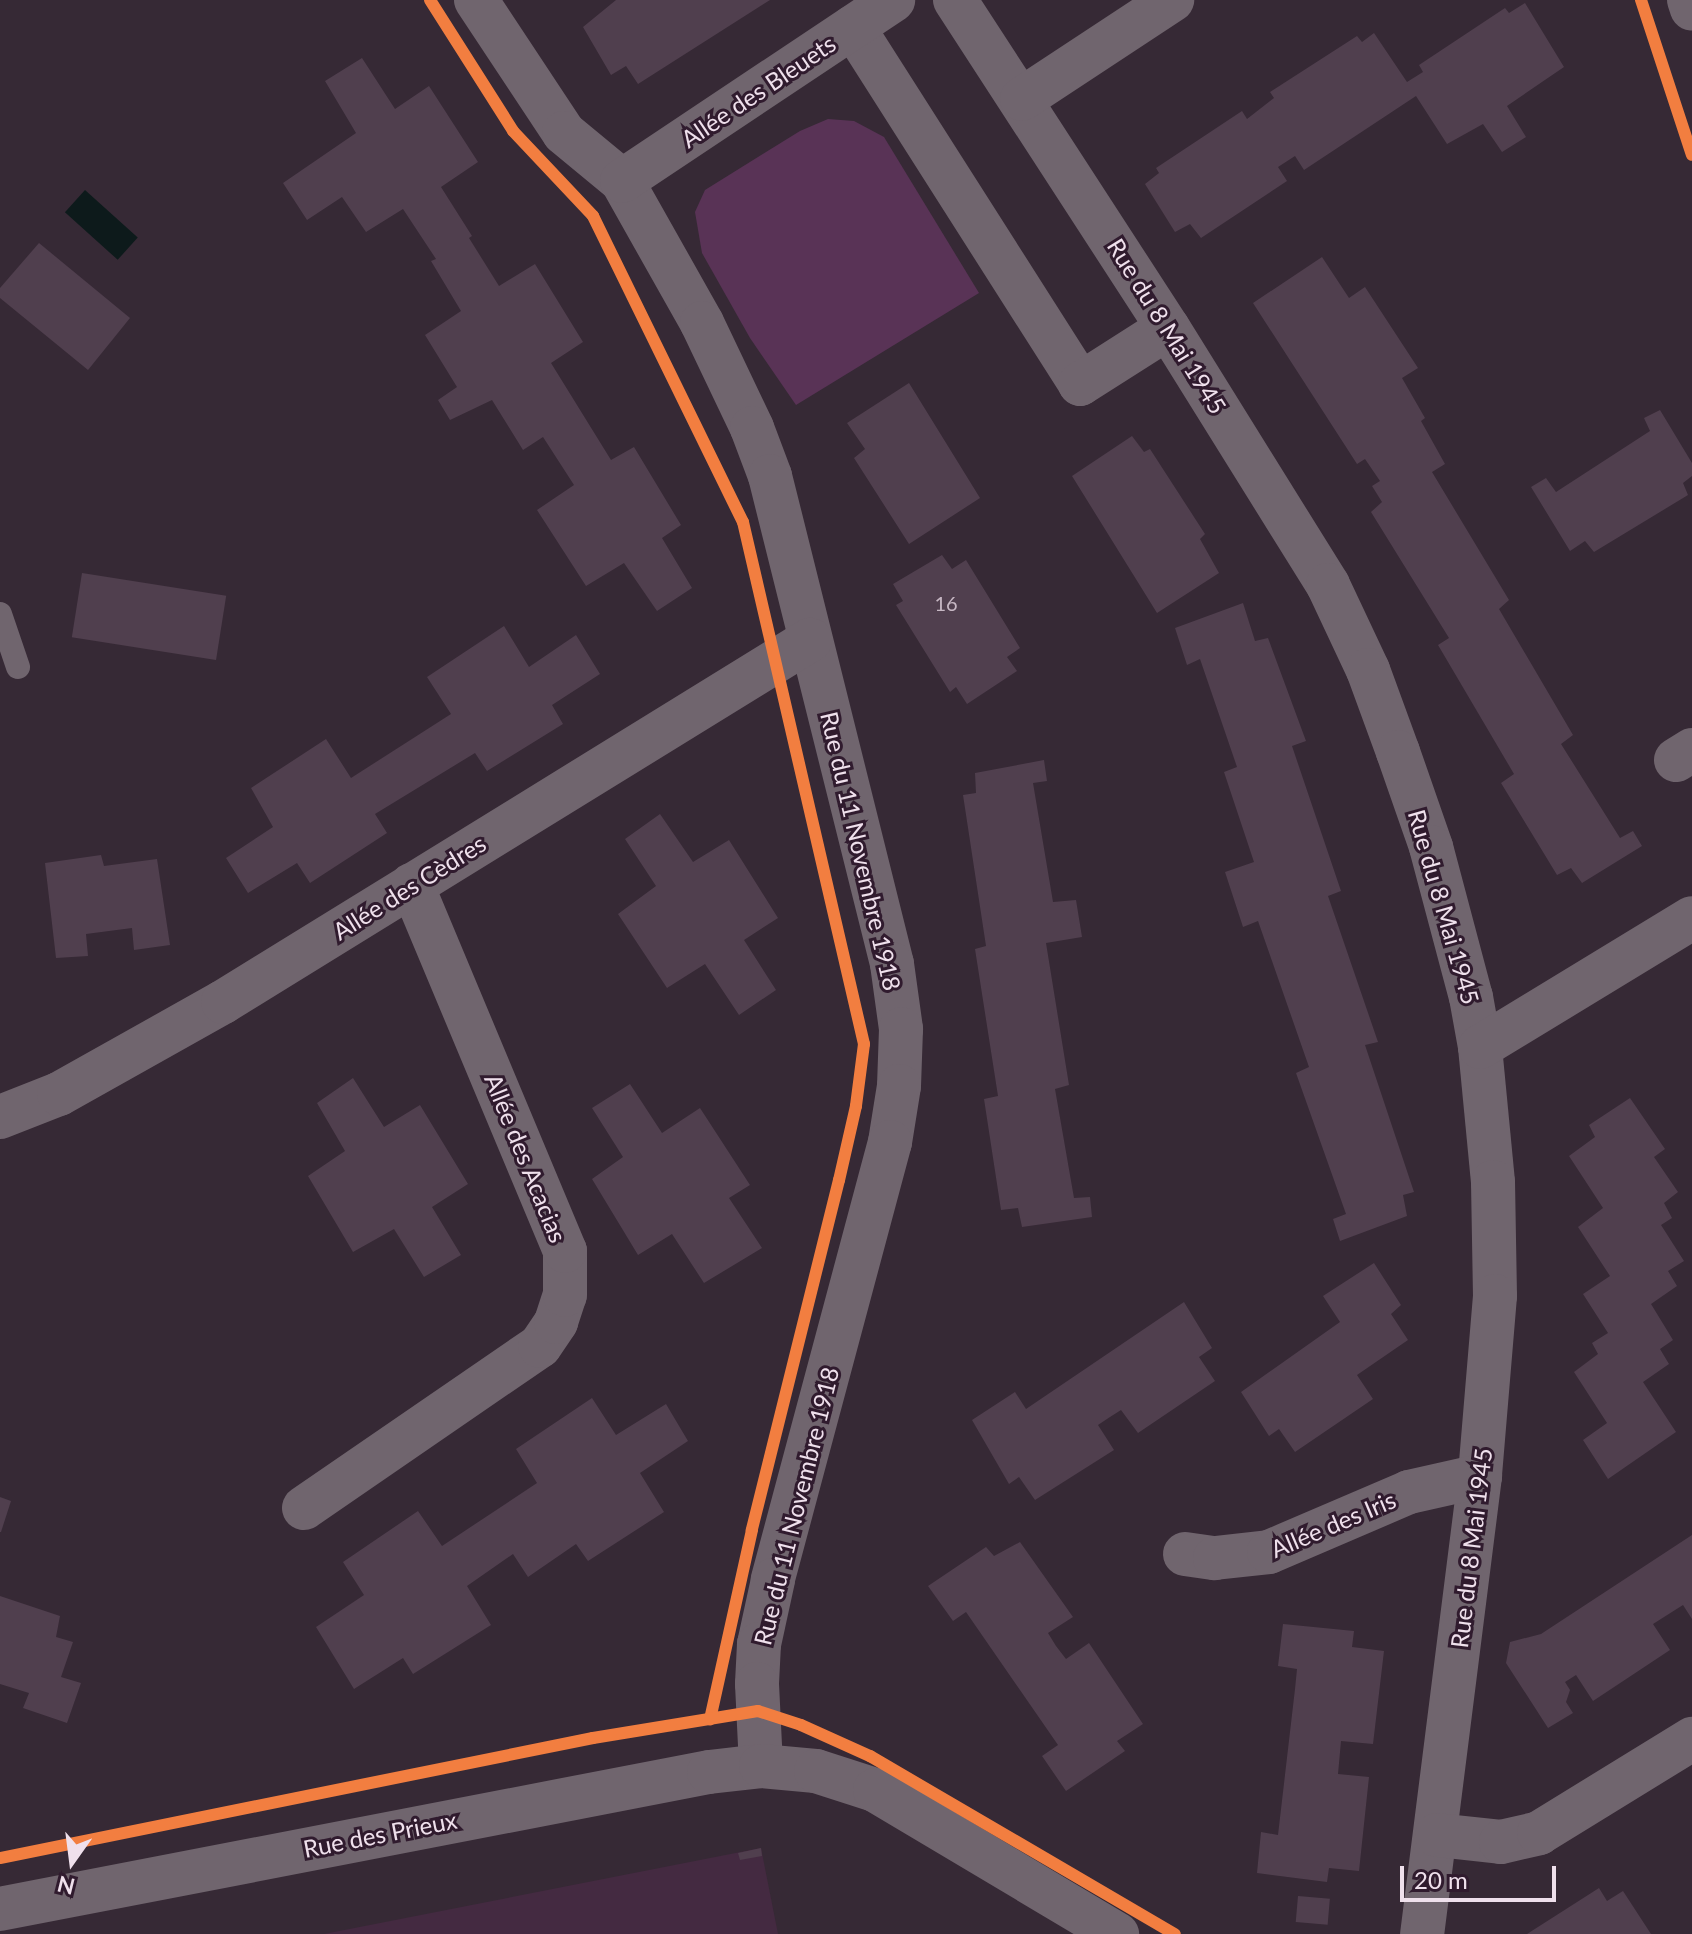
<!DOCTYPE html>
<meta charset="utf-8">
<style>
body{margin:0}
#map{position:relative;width:1692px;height:1934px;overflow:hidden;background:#362935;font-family:Lato,sans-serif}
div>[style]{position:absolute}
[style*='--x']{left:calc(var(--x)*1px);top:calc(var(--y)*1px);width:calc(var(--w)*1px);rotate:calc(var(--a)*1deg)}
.built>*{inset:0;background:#442a41}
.green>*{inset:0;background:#593356}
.water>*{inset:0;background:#0d1a1b;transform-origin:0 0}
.building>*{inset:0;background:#503f4e;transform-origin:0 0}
.service>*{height:24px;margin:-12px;padding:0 12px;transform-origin:12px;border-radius:12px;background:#70656e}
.minor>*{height:44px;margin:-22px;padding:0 22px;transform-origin:22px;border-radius:22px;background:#70656e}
.secondary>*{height:44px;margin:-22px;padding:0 22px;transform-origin:22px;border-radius:22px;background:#70656e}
.cycleway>*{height:12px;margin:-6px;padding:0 6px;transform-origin:6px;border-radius:6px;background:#f27e40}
span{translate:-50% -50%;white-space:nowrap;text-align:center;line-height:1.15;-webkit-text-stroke:6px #301b2e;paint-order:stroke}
.number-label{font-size:20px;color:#c7b8c4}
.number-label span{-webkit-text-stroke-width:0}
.street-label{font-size:24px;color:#efe0ec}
.north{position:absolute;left:32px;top:1822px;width:80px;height:80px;-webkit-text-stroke:6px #301b2e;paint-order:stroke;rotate:194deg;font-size:22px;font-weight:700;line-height:32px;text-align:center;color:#efe0ec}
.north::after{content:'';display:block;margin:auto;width:28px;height:36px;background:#efe0ec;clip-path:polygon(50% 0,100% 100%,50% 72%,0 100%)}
.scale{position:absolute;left:1400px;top:1866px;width:156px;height:36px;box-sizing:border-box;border:4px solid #efe0ec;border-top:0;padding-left:10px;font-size:24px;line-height:28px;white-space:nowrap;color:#efe0ec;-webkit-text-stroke:6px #301b2e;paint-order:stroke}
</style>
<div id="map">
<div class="built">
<div style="clip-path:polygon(761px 1848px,778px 1934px,324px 1934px)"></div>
</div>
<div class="green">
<div style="clip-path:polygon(828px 119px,854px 121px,884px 137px,979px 293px,796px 405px,750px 338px,702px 253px,695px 212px,705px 190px,800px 131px)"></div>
</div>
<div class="water">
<div style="left:85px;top:190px;width:71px;height:30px;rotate:42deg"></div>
</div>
<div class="building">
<div style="clip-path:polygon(616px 0,770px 0,638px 84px,626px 66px,611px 75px,583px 27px)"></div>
<div style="clip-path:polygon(1525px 3px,1564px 67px,1507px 106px,1526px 137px,1502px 152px,1483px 124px,1447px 144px,1416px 96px,1304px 170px,1295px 156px,1278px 167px,1287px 181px,1201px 238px,1190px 224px,1175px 232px,1145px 184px,1159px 173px,1156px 168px,1242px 111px,1247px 119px,1274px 98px,1270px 92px,1357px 36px,1362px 42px,1374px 33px,1407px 82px,1423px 72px,1419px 65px,1505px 8px,1509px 13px)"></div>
<div style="clip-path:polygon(362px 58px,395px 109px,429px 86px,478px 162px,441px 187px,472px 236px,469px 238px,499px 286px,535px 264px,583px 342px,551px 363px,611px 460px,634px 447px,681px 525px,662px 538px,692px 588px,657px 611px,624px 563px,586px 586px,537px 510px,574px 485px,543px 437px,523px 450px,492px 400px,450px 420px,438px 400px,457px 387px,425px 335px,461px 311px,431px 261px,436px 259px,403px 209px,366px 232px,342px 197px,307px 220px,283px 183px,356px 133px,325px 81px)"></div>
<div style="clip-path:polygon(39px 243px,130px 318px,88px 370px,0 298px,0 288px)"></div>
<div style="clip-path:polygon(1322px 257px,1349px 298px,1365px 287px,1418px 368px,1402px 378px,1425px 418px,1421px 421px,1445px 464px,1432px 472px,1509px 600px,1499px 609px,1573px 735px,1561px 744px,1620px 838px,1633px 831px,1642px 846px,1582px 883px,1571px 868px,1557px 875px,1501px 783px,1514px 774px,1438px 645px,1449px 638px,1371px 512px,1382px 502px,1372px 486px,1380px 481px,1365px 459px,1357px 464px,1253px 303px)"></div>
<div style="clip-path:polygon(909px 383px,980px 498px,909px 544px,854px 458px,865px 449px,847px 423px)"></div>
<div style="clip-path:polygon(1660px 410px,1692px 463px,1692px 476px,1683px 483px,1688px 495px,1594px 552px,1585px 541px,1570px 551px,1531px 487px,1546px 478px,1556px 492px,1650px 431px,1644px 418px)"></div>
<div style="clip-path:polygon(1132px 436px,1144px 452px,1150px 449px,1205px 534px,1200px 539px,1219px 573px,1157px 613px,1072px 476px)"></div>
<div style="clip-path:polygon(942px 555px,952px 569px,966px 560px,1020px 648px,1007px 657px,1017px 671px,967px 704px,956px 687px,950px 692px,896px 605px,903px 601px,893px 584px)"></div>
<div style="left:82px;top:573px;width:146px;height:65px;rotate:9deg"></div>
<div style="clip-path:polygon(1243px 603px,1255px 641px,1268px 638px,1306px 741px,1292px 746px,1341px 891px,1328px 896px,1378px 1042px,1365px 1045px,1414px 1192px,1403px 1195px,1407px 1216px,1340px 1241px,1333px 1219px,1346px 1214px,1296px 1073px,1309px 1067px,1258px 921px,1243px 927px,1225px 872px,1254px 862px,1224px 772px,1237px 767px,1200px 659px,1187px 665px,1175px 628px)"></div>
<div style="clip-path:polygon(504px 626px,529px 667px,576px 635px,600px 674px,552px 705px,563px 724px,487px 771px,475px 753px,375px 814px,387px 833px,310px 883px,297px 863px,248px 893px,226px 858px,273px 827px,251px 788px,326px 739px,351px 778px,451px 714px,427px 677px)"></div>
<div style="clip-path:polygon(1044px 760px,1047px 781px,1033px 783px,1053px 902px,1076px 900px,1082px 937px,1046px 943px,1069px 1085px,1055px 1089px,1074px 1198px,1090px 1197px,1092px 1217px,1022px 1227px,1018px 1208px,1001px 1210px,984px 1099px,998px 1096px,975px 949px,986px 946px,963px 795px,976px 793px,975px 773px)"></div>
<div style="clip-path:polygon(660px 814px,693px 862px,729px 840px,778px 918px,744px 940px,776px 990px,739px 1015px,705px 964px,667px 988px,618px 914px,656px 886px,625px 839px)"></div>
<div style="clip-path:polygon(101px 855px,104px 866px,157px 859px,170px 945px,134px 950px,132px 928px,86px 934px,88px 956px,56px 958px,45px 863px)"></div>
<div style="clip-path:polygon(353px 1078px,384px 1127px,420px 1105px,468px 1184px,432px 1207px,461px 1255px,424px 1277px,394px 1229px,353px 1252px,308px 1176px,345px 1151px,317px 1103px)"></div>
<div style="clip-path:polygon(630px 1084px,662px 1133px,700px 1108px,750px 1185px,729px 1198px,762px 1248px,704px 1283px,672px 1234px,638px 1255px,592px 1179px,623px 1157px,592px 1108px)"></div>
<div style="clip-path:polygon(1630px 1098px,1665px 1149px,1654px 1157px,1678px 1192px,1664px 1203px,1672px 1218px,1661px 1225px,1684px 1261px,1668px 1271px,1677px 1286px,1651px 1304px,1673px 1340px,1660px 1349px,1669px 1364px,1643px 1382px,1676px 1432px,1608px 1479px,1583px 1440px,1607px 1423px,1574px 1372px,1598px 1354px,1592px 1343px,1608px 1333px,1583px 1294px,1610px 1276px,1578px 1227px,1603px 1208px,1569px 1156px,1595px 1137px,1589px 1125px)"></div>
<div style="clip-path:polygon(1374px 1263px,1401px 1305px,1391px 1314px,1408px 1340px,1357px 1375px,1373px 1399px,1295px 1452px,1279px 1429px,1269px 1436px,1241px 1392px,1340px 1322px,1323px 1296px)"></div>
<div style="clip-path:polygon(1184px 1302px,1212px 1348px,1199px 1357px,1215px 1381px,1138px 1433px,1121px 1410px,1110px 1417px,1098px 1425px,1114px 1450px,1035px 1500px,1019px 1477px,1009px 1484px,972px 1420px,1015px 1392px,1026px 1409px)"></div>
<div style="clip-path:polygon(592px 1398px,616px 1435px,666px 1404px,688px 1441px,640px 1473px,664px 1512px,588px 1561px,576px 1544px,528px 1577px,513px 1554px,467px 1586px,491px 1625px,413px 1674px,403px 1658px,354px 1689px,316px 1627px,364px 1595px,343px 1562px,418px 1511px,442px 1546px,537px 1483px,516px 1449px)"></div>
<div style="clip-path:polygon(0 1497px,11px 1501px,1px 1532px,0 1532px)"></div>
<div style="clip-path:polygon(1692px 1535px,1692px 1619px,1683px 1605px,1653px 1624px,1670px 1650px,1593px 1701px,1576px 1675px,1565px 1682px,1570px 1690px,1566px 1702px,1573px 1713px,1548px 1728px,1506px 1663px,1510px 1642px,1541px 1634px)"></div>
<div style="clip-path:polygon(1020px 1542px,1073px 1617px,1048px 1633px,1056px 1646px,1066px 1659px,1089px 1643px,1143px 1724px,1117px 1741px,1125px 1751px,1066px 1791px,1042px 1756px,1058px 1745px,966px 1612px,953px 1621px,928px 1586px,986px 1547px,994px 1556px)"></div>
<div style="clip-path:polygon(0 1596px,60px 1616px,56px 1637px,73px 1642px,61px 1677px,81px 1683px,67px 1723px,23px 1708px,29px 1693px,0 1684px)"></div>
<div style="clip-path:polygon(1283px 1624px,1354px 1631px,1352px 1647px,1384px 1651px,1373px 1744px,1341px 1741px,1338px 1774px,1369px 1777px,1359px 1871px,1329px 1868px,1327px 1882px,1257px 1873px,1261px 1832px,1278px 1835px,1295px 1689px,1297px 1669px,1278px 1666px)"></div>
<div style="clip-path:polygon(761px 1848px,762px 1856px,740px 1860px,738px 1853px)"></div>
<div style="clip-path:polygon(1599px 1888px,1607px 1901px,1623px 1891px,1651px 1934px,1527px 1934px)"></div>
<div style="left:1298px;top:1896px;width:32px;height:26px;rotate:5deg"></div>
</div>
<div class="service">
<div style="--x:0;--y:614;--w:56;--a:71.2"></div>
</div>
<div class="minor">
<div style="--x:476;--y:0;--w:159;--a:56.5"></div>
<div style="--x:564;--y:133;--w:75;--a:39.6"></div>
<div style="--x:622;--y:181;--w:163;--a:60.6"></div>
<div style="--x:702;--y:323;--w:116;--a:64.5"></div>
<div style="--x:752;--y:428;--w:51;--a:69.4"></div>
<div style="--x:770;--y:476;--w:503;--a:75.96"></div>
<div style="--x:892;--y:964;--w:66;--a:82.1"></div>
<div style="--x:901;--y:1029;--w:57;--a:92"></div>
<div style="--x:899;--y:1086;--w:57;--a:99.1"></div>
<div style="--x:890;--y:1142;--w:453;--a:105"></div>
<div style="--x:773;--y:1580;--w:66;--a:102.3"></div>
<div style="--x:759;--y:1644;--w:40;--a:92.9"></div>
<div style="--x:757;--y:1684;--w:82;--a:87.2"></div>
<div style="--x:955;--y:0;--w:391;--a:57"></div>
<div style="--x:1168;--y:328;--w:303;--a:58.1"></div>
<div style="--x:1328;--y:585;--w:94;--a:64.8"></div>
<div style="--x:1368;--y:670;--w:87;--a:69.9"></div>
<div style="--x:1398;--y:752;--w:101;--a:70.8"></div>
<div style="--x:1431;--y:847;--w:155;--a:75.1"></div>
<div style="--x:1471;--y:997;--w:51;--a:79.8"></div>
<div style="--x:1480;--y:1047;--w:136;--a:84.5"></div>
<div style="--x:1493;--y:1182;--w:114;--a:89"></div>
<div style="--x:1495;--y:1296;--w:181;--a:94.8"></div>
<div style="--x:1480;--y:1476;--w:462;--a:97.2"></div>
<div style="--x:853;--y:27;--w:423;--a:57.5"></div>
<div style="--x:1080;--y:384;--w:104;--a:-32.5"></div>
<div style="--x:1022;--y:99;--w:180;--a:-33.4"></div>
<div style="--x:622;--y:181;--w:326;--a:-33.7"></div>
<div style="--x:1676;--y:760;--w:19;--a:-32"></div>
<div style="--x:1480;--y:1047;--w:248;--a:-31.3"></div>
<div style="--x:0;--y:1117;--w:63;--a:-21.3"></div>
<div style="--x:59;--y:1094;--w:188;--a:-29.3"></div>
<div style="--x:223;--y:1002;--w:690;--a:-31.66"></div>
<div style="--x:304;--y:1508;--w:286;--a:-34.5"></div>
<div style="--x:540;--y:1346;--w:29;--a:-56"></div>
<div style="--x:556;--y:1322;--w:28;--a:-72"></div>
<div style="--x:565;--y:1295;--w:44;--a:-90"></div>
<div style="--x:565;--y:1251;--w:397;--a:-112.7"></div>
<div style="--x:1185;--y:1554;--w:30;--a:8"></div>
<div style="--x:1215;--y:1558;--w:54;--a:-6.3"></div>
<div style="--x:1269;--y:1552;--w:152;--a:-23.2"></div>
<div style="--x:1409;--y:1492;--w:73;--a:-12.7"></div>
<div style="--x:1437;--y:1835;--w:64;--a:6.2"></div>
<div style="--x:1501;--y:1842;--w:39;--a:-13"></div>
<div style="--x:1539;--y:1833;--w:180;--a:-31.6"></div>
<div style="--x:0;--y:1909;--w:722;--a:-10.94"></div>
<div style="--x:709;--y:1772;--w:52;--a:-6.6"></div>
<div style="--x:761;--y:1766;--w:55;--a:5.2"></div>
<div style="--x:816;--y:1771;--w:62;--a:17.9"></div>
<div style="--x:875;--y:1790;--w:282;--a:30.8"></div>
</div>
<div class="secondary">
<div style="--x:1689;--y:0;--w:9;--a:72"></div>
</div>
<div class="cycleway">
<div style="--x:430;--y:0;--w:155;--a:57.6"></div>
<div style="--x:513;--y:131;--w:117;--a:46.7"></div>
<div style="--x:593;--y:216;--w:341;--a:63.9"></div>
<div style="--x:743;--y:522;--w:536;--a:76.95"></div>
<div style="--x:864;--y:1044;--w:63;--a:97.4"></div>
<div style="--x:856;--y:1106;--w:76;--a:102.9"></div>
<div style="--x:839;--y:1180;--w:361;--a:104"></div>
<div style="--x:752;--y:1530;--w:194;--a:102.5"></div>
<div style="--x:1641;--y:0;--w:163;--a:71.8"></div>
<div style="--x:0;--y:1858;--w:605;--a:-11.44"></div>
<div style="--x:593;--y:1738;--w:167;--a:-9.3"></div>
<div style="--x:758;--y:1711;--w:45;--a:18"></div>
<div style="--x:801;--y:1725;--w:76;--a:24.2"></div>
<div style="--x:870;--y:1756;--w:353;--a:30.3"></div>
</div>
<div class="number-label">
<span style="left:946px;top:603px">16</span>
</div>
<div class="street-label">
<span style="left:758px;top:91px;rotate:-34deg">Allée des Bleuets</span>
<span style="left:1167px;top:326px;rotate:58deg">Rue du 8 Mai 1945</span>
<span style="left:861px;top:851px;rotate:77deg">Rue du 11 Novembre 1918</span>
<span style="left:409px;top:887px;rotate:-32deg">Allée des Cèdres</span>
<span style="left:1444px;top:907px;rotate:74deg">Rue du 8 Mai 1945</span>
<span style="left:526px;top:1158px;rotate:68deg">Allée des Acacias</span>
<span style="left:796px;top:1506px;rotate:-76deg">Rue du 11 Novembre 1918</span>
<span style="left:1333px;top:1524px;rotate:-23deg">Allée des Iris</span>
<span style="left:1471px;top:1548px;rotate:-83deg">Rue du 8 Mai 1945</span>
<span style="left:380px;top:1834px;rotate:-11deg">Rue des Prieux</span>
</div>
<div class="north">N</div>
<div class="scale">20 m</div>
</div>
